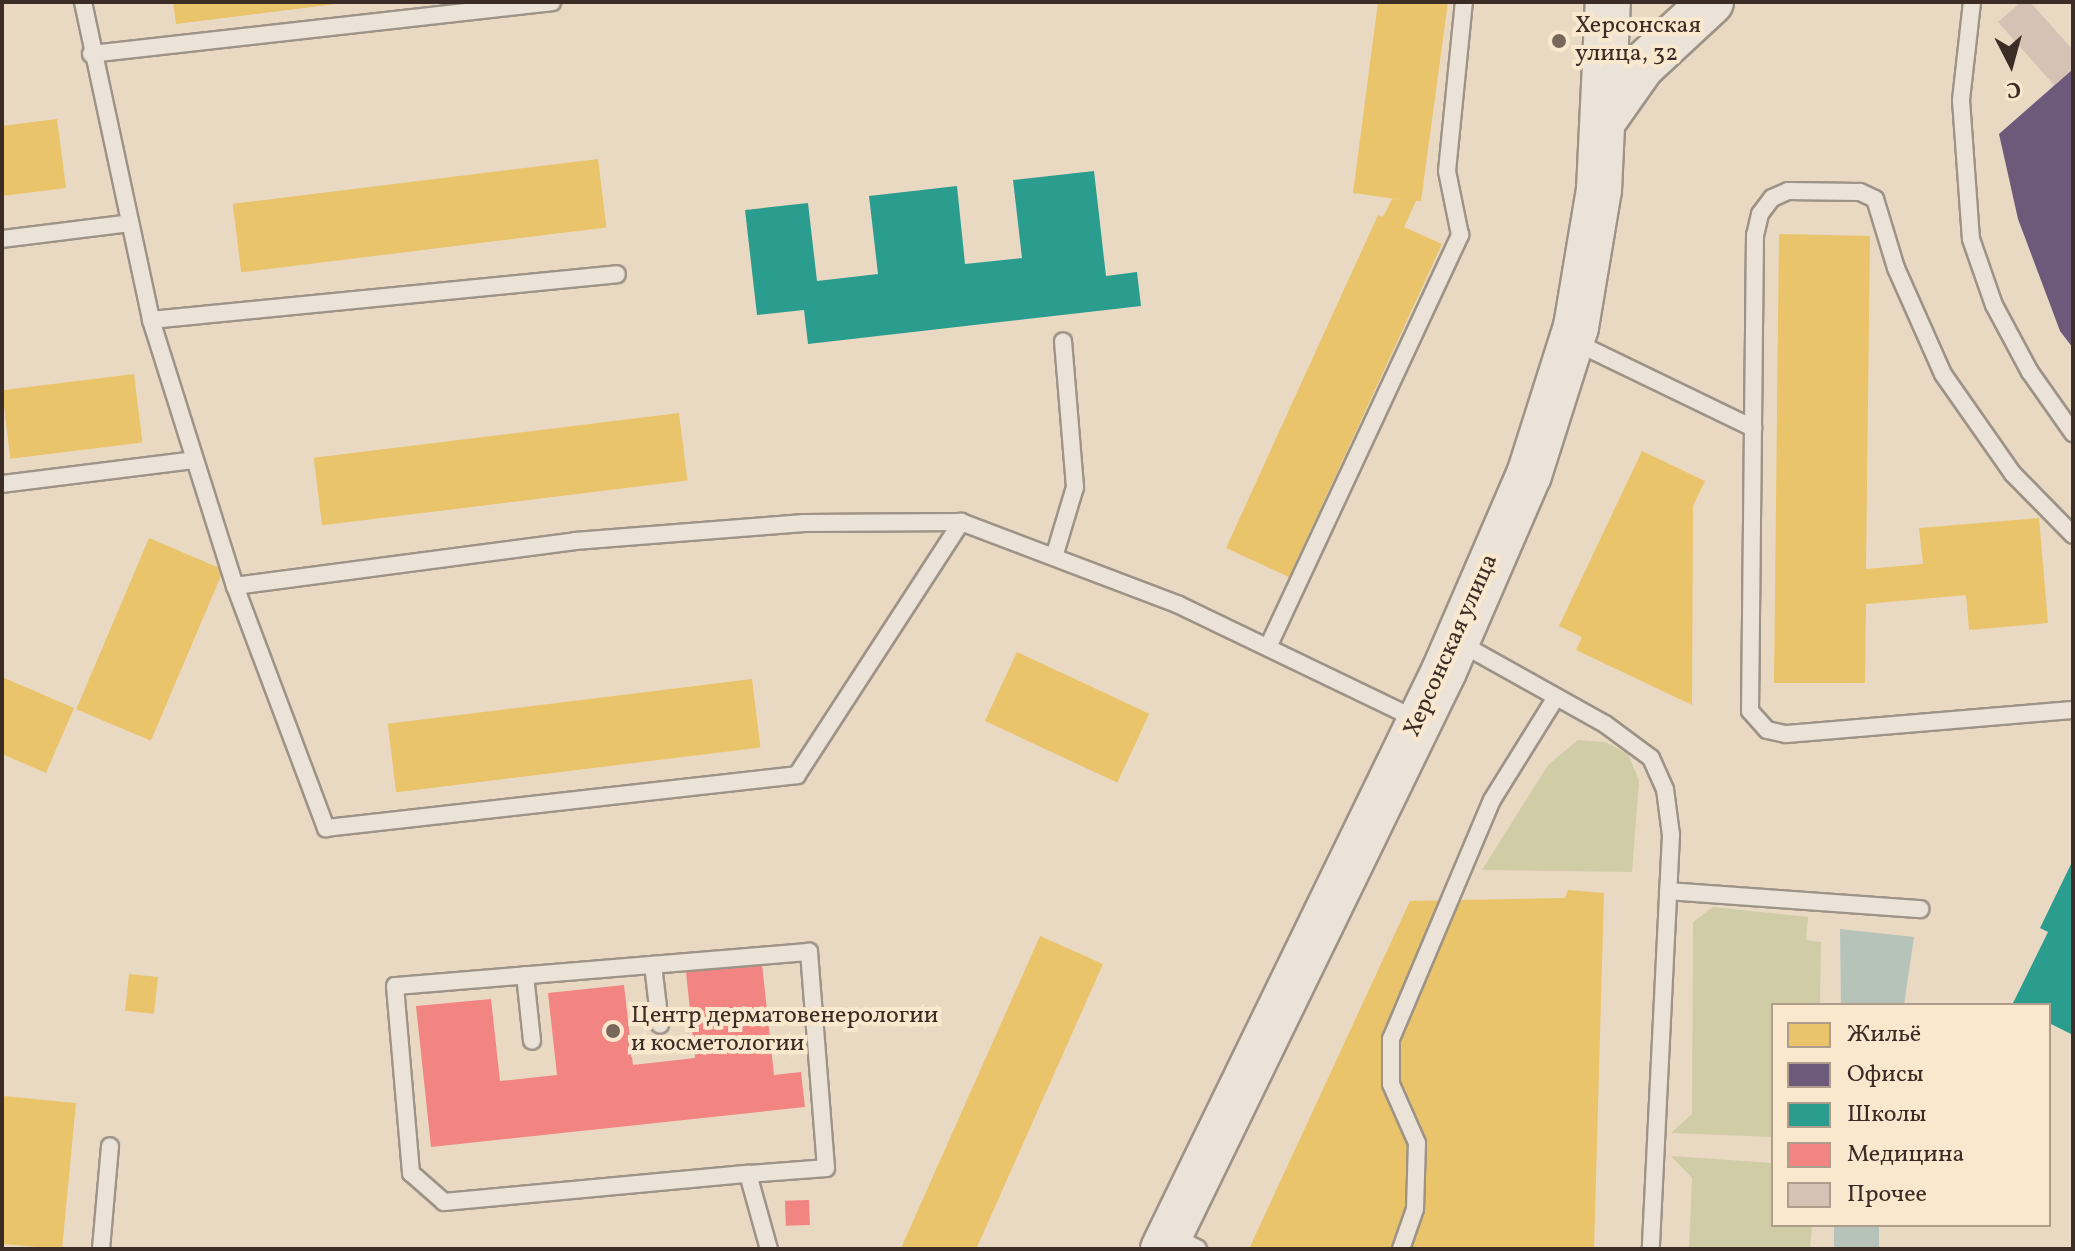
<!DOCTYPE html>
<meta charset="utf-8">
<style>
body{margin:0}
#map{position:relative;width:2075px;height:1251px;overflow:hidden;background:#e9d9c3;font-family:Vollkorn,serif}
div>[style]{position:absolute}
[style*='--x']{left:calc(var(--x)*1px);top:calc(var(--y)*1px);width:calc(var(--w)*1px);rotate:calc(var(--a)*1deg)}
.green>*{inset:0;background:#cfcca6}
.water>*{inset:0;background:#b5c3b8;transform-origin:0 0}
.homes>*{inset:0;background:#e9c46a;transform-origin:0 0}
.offices>*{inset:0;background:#6d597a}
.schools>*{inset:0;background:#2a9d8f}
.health>*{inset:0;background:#f28482;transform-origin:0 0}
.building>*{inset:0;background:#d5c2b4}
.roads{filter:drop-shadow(2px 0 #9d9386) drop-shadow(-2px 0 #9d9386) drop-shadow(0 2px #9d9386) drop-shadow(0 -2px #9d9386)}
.lane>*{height:16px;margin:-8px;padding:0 8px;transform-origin:8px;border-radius:8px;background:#ece3d8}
.secondary>*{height:44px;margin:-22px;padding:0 22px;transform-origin:22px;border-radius:22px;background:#ece3d8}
.dots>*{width:22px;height:22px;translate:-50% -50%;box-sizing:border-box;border:4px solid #fae8ce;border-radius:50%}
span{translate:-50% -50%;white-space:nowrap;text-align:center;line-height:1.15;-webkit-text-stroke:8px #fae8ce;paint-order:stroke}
.poi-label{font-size:24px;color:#3b2c25}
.left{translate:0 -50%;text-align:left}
.street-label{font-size:24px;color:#3b2c25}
.frame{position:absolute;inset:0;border:4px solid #3b2c25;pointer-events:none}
.legend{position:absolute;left:1771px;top:1003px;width:280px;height:224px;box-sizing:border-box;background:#fae8ce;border:2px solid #ae9d8a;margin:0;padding:10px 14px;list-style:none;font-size:24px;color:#3b2c25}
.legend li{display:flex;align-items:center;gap:16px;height:40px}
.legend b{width:40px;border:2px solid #ae9d8a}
.north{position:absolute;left:1971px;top:24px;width:80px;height:80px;-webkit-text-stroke:6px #fae8ce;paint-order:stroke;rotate:174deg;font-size:22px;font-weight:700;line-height:32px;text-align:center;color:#3b2c25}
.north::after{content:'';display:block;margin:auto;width:28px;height:36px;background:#3b2c25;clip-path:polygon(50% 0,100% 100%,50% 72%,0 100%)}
</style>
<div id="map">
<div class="green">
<div style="clip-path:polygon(1578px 740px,1605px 742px,1628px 754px,1639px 781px,1632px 872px,1482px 870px,1548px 765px)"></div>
<div style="clip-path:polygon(1713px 907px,1808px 917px,1806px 940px,1821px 942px,1820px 1005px,1773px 1005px,1773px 1137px,1671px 1133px,1692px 1114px,1693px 922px)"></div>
<div style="clip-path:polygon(1671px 1156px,1773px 1163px,1773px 1225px,1812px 1225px,1810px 1249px,1689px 1249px,1692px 1178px)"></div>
</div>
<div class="water">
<div style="clip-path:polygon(1840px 929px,1914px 937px,1904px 1005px,1841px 1005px)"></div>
<div style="left:1834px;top:1225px;width:45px;height:24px"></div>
</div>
<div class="homes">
<div style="clip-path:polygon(173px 2px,336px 2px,336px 4px,176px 24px)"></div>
<div style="clip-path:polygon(1378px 2px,1448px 2px,1421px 201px,1416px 201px,1404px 227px,1442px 244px,1289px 577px,1226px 548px,1378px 215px,1383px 217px,1392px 199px,1403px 200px,1353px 193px)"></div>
<div style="clip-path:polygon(57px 119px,66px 188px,2px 196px,2px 126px)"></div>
<div style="left:598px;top:159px;width:69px;height:368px;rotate:83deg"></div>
<div style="clip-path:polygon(1779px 234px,1870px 236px,1866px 569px,1923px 564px,1919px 528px,2039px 518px,2048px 623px,1969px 630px,1966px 595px,1866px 604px,1865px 683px,1774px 683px)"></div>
<div style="left:134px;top:374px;width:69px;height:133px;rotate:83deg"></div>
<div style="left:679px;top:413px;width:68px;height:368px;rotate:83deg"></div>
<div style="clip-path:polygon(1642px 451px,1705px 481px,1693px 506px,1692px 705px,1576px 650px,1582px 637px,1559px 626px)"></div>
<div style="left:149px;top:538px;width:81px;height:186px;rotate:23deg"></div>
<div style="left:1017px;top:652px;width:146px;height:76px;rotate:25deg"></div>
<div style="clip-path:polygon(2px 677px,74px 708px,46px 773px,2px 754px)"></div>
<div style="left:752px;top:679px;width:69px;height:367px;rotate:83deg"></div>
<div style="clip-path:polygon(1568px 890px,1604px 893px,1594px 1249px,1249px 1249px,1410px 901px,1565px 898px)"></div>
<div style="left:1040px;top:936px;width:69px;height:344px;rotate:24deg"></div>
<div style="left:129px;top:974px;width:29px;height:37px;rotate:6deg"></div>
<div style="clip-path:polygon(3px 1096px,76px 1103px,62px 1249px,2px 1244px)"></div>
</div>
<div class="offices">
<div style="clip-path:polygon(2073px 69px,2073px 348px,2060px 331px,2018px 219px,1999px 134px)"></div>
</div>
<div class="schools">
<div style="clip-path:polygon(1094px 171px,1106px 276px,1137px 272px,1141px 306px,808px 344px,804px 310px,757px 315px,745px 210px,808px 203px,817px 281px,878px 274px,869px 196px,957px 186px,965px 264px,1022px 258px,1013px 180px)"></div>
<div style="clip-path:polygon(2073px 860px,2073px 1035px,2049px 1023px,2049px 1005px,2012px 1005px,2048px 932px,2040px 928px)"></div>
</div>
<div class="health">
<div style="clip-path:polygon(762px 964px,774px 1075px,801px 1072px,805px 1107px,431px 1147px,416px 1006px,491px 999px,500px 1081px,557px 1075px,548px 993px,624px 985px,633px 1065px,695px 1058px,686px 972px)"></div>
<div style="left:809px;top:1200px;width:25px;height:24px;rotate:88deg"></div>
</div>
<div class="building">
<div style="clip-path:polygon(2021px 2px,2030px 2px,2073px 50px,2073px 69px,2054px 85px,1998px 22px)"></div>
</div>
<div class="roads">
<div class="lane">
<div style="--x:83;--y:2;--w:325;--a:77.9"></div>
<div style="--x:151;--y:320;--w:279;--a:72.5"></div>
<div style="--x:235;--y:586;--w:343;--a:-7.5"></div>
<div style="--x:575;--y:541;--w:230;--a:-4.5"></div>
<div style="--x:804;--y:523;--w:157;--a:-0.4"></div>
<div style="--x:961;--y:522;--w:233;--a:20.8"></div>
<div style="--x:1179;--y:605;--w:265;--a:25.7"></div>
<div style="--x:1972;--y:2;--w:99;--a:96.4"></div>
<div style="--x:1961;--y:100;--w:139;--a:85.9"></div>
<div style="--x:1971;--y:239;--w:70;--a:70.8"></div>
<div style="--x:1994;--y:305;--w:76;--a:61.8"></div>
<div style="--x:2030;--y:372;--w:75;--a:54.8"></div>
<div style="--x:91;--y:54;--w:464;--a:-6.4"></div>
<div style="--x:2;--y:239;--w:129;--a:-7.1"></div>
<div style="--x:151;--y:320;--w:468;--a:-5.6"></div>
<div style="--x:1575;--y:342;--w:198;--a:25.8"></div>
<div style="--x:2;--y:484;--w:193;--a:-7.1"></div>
<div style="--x:2073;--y:535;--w:86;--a:-134.5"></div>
<div style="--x:2013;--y:474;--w:122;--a:-125"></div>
<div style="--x:1943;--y:374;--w:116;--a:-113.9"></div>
<div style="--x:1896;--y:268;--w:72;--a:-106.9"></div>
<div style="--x:1875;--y:199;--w:17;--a:-155"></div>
<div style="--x:1860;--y:192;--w:72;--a:-179.2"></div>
<div style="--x:1788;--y:191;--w:17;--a:156"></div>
<div style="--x:1772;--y:198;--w:20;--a:127"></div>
<div style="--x:1760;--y:214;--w:22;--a:103"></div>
<div style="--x:1755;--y:235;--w:476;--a:90.6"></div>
<div style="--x:1750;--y:711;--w:25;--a:48"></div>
<div style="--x:1767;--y:730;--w:19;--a:12"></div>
<div style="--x:1786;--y:734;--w:288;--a:-4.8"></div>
<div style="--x:1054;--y:557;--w:73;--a:-73.3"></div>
<div style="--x:1075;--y:487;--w:146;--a:-94.7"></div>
<div style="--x:235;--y:586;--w:259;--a:69.4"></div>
<div style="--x:326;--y:828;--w:474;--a:-6.4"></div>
<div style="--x:797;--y:775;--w:302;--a:-57"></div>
<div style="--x:1460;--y:643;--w:166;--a:29.2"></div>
<div style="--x:1605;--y:724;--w:57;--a:36.5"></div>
<div style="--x:1651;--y:758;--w:34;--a:66"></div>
<div style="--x:1665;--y:789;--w:46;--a:82.6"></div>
<div style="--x:1671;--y:835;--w:414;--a:92.8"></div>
<div style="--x:1268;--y:647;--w:455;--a:-65"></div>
<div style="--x:1460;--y:235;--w:65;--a:-101.5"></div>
<div style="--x:1447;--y:171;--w:170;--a:-84.3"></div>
<div style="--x:1668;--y:891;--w:253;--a:4.1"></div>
<div style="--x:653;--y:965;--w:60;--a:83.3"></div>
<div style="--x:525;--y:975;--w:66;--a:83.9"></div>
<div style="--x:748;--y:1174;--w:78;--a:-4.4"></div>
<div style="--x:826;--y:1168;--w:217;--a:-94.5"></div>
<div style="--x:809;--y:952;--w:415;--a:175.3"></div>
<div style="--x:395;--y:986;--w:188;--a:85.1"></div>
<div style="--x:411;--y:1173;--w:44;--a:41.3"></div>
<div style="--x:444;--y:1202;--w:305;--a:-5.3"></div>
<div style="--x:748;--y:1174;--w:78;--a:74.4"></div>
<div style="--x:1171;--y:1235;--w:30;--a:27"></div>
<div style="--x:101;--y:1249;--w:103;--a:-85"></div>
<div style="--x:1401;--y:1249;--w:42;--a:-70.7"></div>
<div style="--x:1415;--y:1209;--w:66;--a:-88.3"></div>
<div style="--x:1417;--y:1143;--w:64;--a:-113.8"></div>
<div style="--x:1391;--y:1084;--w:45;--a:-90"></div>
<div style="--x:1391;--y:1039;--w:259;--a:-67.1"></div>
<div style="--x:1492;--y:800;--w:121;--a:-58.1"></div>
</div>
<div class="secondary">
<div style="--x:1606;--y:117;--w:62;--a:-54.8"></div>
<div style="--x:1642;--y:66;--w:94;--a:-42.8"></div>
<div style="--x:1163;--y:1249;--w:643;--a:-64.07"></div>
<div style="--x:1444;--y:671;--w:214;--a:-66.6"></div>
<div style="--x:1529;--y:475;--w:155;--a:-72.4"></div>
<div style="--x:1576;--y:327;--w:139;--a:-80.5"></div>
<div style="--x:1599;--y:190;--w:188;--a:-87.3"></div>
</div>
</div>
<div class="dots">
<div style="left:1559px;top:41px;background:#78695c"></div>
<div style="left:613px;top:1031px;background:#78695c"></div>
</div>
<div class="poi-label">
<span class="left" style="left:1575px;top:41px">Херсонская<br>улица, 32</span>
<span class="left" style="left:631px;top:1031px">Центр дерматовенерологии<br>и косметологии</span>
</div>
<div class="street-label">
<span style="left:1452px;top:646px;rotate:-66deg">Херсонская улица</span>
</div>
<div class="frame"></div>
<ul class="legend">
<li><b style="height:22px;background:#e9c46a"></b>Жильё</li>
<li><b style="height:22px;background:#6d597a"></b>Офисы</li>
<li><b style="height:22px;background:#2a9d8f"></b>Школы</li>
<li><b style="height:22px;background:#f28482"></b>Медицина</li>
<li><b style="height:22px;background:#d5c2b4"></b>Прочее</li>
</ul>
<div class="north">С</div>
</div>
